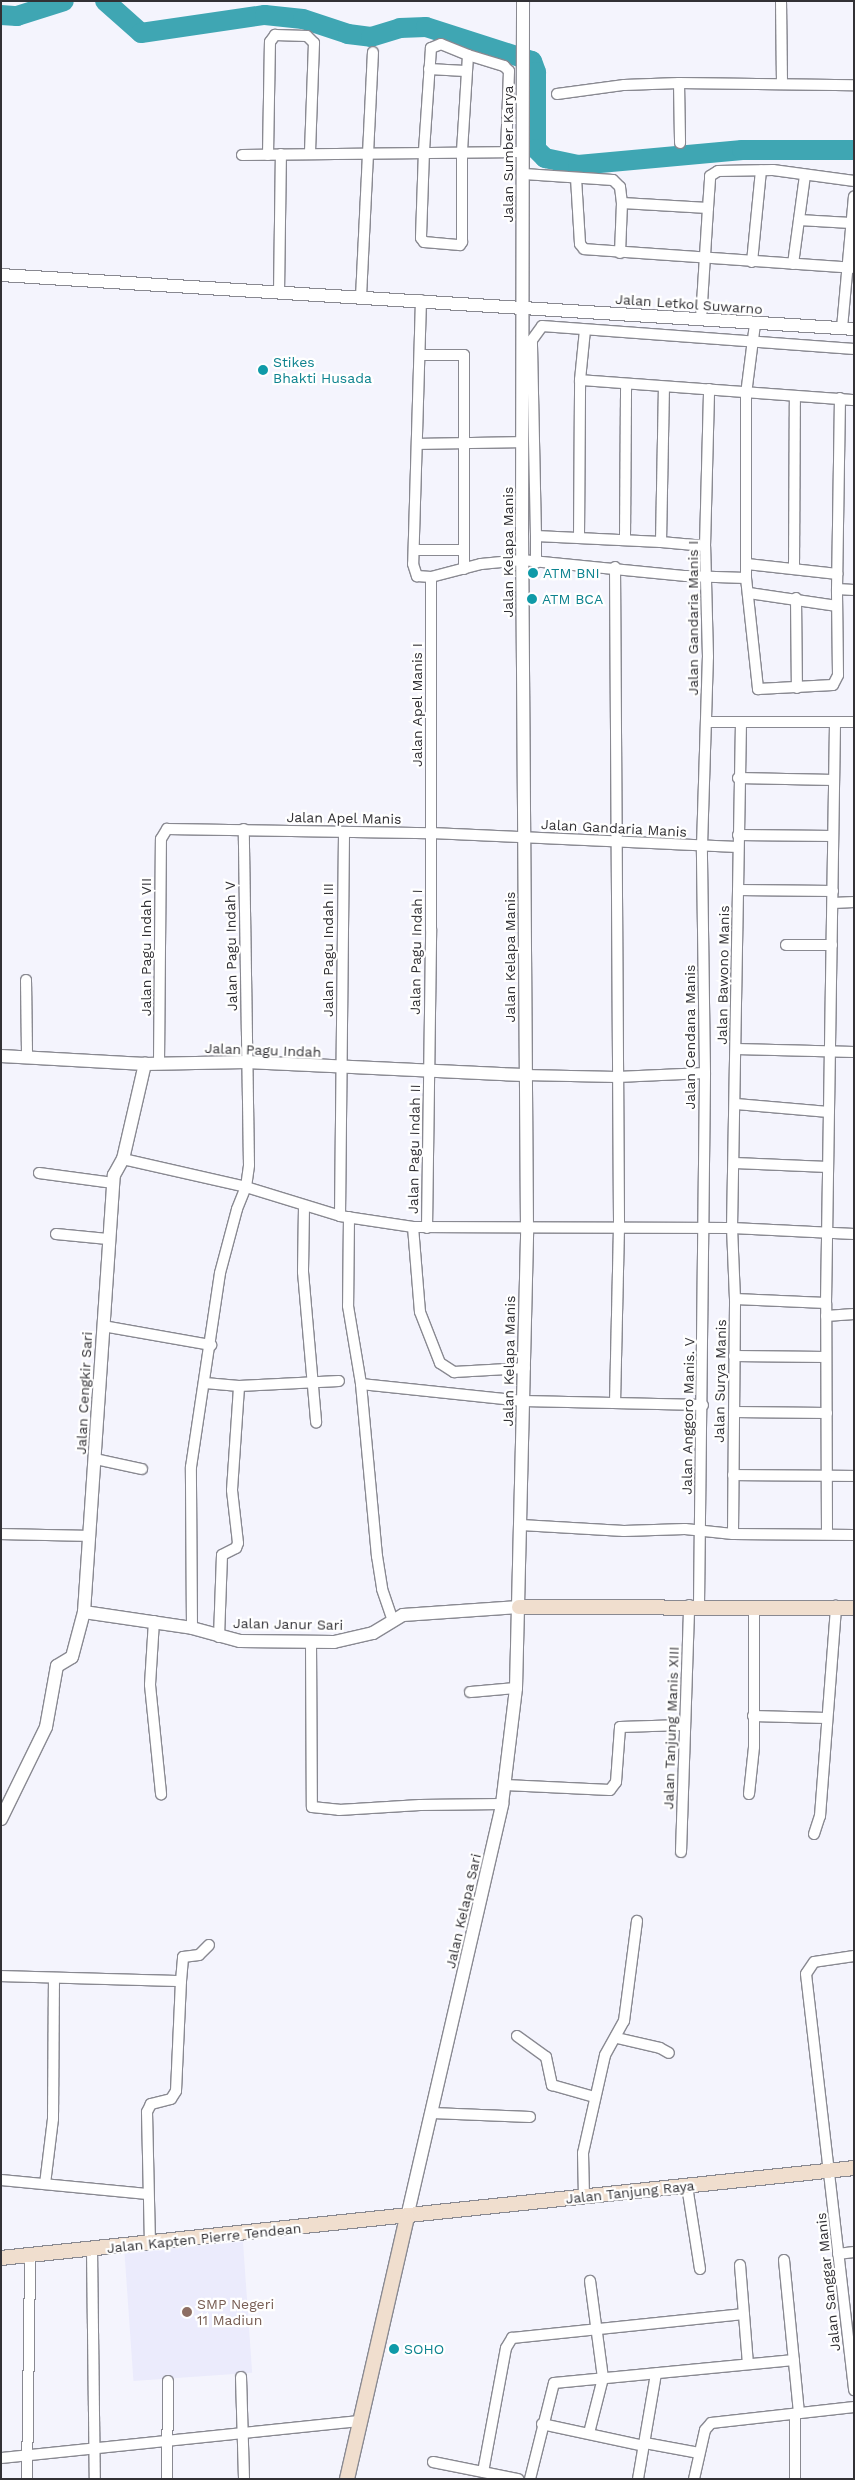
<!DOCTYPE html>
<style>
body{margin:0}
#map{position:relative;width:855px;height:2480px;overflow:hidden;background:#f4f4fd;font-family:"Work Sans",sans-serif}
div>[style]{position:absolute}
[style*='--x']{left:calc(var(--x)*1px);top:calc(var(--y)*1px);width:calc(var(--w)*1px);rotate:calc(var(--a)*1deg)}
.built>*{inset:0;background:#ebebfc;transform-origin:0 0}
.river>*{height:20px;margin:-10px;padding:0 10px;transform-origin:10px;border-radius:10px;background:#3fa6b3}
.roads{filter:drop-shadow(1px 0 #898991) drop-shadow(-1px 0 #898991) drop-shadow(0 1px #898991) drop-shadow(0 -1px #898991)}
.minor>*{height:10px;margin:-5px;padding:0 5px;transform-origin:5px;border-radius:5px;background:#fff}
.tertiary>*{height:12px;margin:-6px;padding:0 6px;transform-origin:6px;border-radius:6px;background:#fff}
.secondary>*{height:14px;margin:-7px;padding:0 7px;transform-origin:7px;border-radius:7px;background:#f0dece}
.dots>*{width:14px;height:14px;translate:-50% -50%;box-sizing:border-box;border:2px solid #fff;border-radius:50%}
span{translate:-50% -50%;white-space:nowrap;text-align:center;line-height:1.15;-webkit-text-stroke:4.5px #fff;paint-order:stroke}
.street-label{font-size:14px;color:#323135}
.culture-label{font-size:14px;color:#0d838f}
.left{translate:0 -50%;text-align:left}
.education-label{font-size:14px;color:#785e54}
.frame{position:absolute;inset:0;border:2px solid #323135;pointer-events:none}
</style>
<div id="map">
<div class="built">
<div style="left:243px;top:2242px;width:131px;height:119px;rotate:86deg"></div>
</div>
<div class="river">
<div style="--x:105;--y:1;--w:48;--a:41.6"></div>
<div style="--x:141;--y:33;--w:125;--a:-8.3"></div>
<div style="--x:265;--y:15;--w:38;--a:6"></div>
<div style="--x:303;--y:19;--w:47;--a:18.4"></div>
<div style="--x:348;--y:34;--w:23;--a:7"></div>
<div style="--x:371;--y:37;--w:30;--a:-17"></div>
<div style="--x:400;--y:28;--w:26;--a:-2"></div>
<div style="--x:426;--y:27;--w:111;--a:17.8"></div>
<div style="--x:532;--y:61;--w:12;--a:70"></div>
<div style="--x:536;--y:72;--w:77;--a:90"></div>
<div style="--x:536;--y:149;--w:13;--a:45"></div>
<div style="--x:545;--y:158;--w:34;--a:12"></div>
<div style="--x:578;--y:165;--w:165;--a:-5.2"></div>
<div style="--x:742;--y:150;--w:112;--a:0"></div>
<div style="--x:1;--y:15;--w:16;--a:4"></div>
<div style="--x:17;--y:16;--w:49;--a:-17.7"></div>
</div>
<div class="roads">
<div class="minor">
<div style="--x:781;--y:1;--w:83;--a:89.3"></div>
<div style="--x:468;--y:55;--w:29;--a:-158"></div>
<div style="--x:441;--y:44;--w:11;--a:158"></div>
<div style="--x:431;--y:48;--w:103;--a:93.9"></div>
<div style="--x:424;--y:151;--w:87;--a:92"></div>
<div style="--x:421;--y:238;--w:5;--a:53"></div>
<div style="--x:424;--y:242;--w:36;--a:5"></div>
<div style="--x:460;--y:245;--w:4;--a:-56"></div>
<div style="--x:462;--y:242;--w:91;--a:-90"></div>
<div style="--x:462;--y:151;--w:96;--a:-86.4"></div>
<div style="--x:468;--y:55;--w:38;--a:17"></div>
<div style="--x:504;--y:66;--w:7;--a:45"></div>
<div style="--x:509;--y:71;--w:81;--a:92.1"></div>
<div style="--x:429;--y:69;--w:36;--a:3"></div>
<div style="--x:679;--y:83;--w:60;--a:89"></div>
<div style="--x:557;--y:94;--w:68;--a:-7.7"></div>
<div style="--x:624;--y:85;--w:55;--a:-2.1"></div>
<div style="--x:679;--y:83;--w:175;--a:0.7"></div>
<div style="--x:242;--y:155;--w:281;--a:-0.6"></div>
<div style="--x:268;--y:155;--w:113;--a:-89"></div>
<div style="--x:270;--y:42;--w:9;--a:-54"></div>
<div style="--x:275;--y:35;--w:32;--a:2"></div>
<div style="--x:307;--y:36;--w:10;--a:45"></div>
<div style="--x:314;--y:43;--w:111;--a:92.1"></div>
<div style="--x:524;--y:174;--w:89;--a:3.9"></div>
<div style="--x:613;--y:180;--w:10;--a:45"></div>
<div style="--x:620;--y:187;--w:16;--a:83"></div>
<div style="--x:622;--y:203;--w:86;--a:3.3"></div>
<div style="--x:708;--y:208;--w:112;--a:93.6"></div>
<div style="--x:576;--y:178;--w:66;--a:86.5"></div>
<div style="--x:580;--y:244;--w:6;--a:51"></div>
<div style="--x:584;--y:249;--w:271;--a:4"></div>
<div style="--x:708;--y:208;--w:32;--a:-86"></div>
<div style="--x:710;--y:176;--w:9;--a:-32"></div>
<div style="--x:718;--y:171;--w:55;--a:-1"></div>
<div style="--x:773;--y:170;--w:82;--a:7.7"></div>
<div style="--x:799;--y:220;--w:52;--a:3.3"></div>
<div style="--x:620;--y:253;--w:50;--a:-87.7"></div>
<div style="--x:752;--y:262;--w:92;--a:-84.4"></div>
<div style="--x:793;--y:264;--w:90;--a:-82.3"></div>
<div style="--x:279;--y:293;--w:139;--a:-89.2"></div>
<div style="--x:361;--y:297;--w:245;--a:-87.2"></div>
<div style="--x:421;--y:300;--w:264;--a:91.7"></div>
<div style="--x:413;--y:564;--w:13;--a:72"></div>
<div style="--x:417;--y:576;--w:14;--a:4"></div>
<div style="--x:431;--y:577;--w:52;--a:-14.6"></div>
<div style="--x:481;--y:564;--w:41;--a:-5.6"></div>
<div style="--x:522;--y:560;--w:165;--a:5.6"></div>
<div style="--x:686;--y:576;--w:60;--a:1.9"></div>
<div style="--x:755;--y:324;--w:71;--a:97.3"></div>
<div style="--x:746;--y:394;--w:184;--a:90"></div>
<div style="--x:746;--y:578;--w:112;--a:83.8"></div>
<div style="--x:758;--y:689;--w:75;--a:-3.1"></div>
<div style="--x:833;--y:685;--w:11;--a:-63"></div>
<div style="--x:838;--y:675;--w:86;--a:-90.7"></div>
<div style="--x:842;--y:328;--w:132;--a:-84.8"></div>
<div style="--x:420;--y:355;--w:44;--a:0"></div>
<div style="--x:464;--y:355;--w:214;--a:90"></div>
<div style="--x:580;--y:380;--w:275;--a:4.2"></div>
<div style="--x:840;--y:398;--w:191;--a:90.9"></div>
<div style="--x:837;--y:589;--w:17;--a:3"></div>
<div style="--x:419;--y:444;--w:104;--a:-1.1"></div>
<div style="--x:536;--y:536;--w:196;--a:-91.2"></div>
<div style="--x:532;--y:340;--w:17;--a:-54"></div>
<div style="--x:542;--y:326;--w:313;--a:4.2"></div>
<div style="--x:579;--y:537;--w:157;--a:-89.6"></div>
<div style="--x:580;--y:380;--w:50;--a:-84.3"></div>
<div style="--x:625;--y:538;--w:154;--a:-89.6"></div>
<div style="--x:661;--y:542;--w:44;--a:5.2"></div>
<div style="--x:414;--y:550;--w:49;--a:0"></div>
<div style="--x:536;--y:563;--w:27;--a:-90"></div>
<div style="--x:536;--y:536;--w:125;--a:2.7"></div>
<div style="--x:661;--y:542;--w:154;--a:-88.9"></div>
<div style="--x:747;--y:564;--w:91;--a:6.3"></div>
<div style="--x:615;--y:567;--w:660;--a:89.65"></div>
<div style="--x:619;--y:1227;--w:175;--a:91.3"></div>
<div style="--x:794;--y:567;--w:171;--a:-89.7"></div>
<div style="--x:749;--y:593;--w:89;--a:8.4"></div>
<div style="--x:796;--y:598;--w:90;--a:89.4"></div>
<div style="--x:707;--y:722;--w:147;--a:0"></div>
<div style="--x:738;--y:778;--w:96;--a:1.2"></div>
<div style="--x:738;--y:835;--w:95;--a:0.6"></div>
<div style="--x:738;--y:890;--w:95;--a:0.6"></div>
<div style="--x:833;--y:903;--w:21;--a:-3"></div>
<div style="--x:786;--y:945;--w:46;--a:0"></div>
<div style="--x:26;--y:980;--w:76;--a:89.2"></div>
<div style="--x:736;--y:1049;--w:118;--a:1.5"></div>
<div style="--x:159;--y:1062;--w:223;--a:-89.5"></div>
<div style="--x:161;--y:839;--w:12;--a:-59"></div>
<div style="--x:167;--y:829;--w:264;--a:0.9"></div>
<div style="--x:431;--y:833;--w:307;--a:2.6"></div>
<div style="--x:524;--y:1075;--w:93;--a:1.2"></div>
<div style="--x:617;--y:1077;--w:88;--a:-2.6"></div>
<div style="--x:736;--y:1104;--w:93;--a:4.9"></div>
<div style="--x:123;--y:1159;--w:126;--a:12.8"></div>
<div style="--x:246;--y:1187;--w:98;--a:17.1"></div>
<div style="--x:340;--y:1216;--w:74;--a:8.6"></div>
<div style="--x:413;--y:1227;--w:319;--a:0.2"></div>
<div style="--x:732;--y:1228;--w:122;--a:2.8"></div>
<div style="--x:735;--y:1163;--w:93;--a:2.5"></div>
<div style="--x:39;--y:1173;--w:75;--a:7.7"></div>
<div style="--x:304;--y:1207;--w:65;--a:90.9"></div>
<div style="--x:303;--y:1272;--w:151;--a:85"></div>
<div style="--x:340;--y:1216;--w:384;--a:-89.4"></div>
<div style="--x:349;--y:1217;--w:89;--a:90.6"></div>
<div style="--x:348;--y:1306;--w:79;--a:80.5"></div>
<div style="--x:361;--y:1384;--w:173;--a:84.7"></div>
<div style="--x:377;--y:1556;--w:33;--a:81"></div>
<div style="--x:382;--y:1589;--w:31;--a:71"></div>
<div style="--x:413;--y:1227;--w:85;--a:85.3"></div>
<div style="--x:420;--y:1312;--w:55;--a:68.6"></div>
<div style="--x:440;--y:1363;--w:17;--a:33"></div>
<div style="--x:454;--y:1372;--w:71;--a:-3.2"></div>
<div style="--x:427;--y:1228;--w:299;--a:-89.2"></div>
<div style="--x:431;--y:929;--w:352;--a:-90"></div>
<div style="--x:56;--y:1234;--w:52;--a:5.5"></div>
<div style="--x:735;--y:1299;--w:91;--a:2.5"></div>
<div style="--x:826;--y:1316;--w:28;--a:-4"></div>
<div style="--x:103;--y:1326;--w:110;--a:10"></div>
<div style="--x:734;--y:1356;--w:92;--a:0.6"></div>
<div style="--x:205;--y:1383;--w:34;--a:5"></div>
<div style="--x:239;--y:1386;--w:100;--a:-2.9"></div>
<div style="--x:361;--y:1384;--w:163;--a:6"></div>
<div style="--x:523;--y:1401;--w:180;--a:1.3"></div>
<div style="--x:734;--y:1412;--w:93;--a:0.6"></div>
<div style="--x:95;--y:1459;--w:48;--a:12"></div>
<div style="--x:733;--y:1475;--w:121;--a:0.5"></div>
<div style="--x:521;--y:1525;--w:103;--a:3.3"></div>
<div style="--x:624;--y:1531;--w:61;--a:-1.9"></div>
<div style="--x:685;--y:1529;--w:48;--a:5.9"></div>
<div style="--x:733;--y:1534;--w:121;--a:0.5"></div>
<div style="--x:1;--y:1534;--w:87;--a:1.3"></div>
<div style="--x:733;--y:1534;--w:235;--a:-89.5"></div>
<div style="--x:735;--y:1299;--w:71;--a:-92.4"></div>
<div style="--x:732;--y:1228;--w:506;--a:-88.98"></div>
<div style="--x:827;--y:1534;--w:231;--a:-90.2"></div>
<div style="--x:826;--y:1303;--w:580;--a:-89.11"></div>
<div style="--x:699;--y:1605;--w:532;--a:-89.35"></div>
<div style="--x:705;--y:1073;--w:227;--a:-90.8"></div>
<div style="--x:702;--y:846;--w:189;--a:-88.2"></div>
<div style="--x:708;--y:657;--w:111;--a:-91.5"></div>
<div style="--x:705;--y:546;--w:157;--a:-88.5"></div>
<div style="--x:154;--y:1621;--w:64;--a:93.6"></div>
<div style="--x:150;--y:1685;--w:110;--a:84.2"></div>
<div style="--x:192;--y:1628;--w:161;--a:-90.4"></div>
<div style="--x:191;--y:1467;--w:196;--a:-81.5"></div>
<div style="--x:220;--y:1273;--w:66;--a:-75.1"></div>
<div style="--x:237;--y:1209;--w:24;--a:-68"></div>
<div style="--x:246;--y:1187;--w:22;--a:-82"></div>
<div style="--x:249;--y:1165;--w:336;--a:-90.9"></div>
<div style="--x:219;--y:1637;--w:82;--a:-87.9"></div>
<div style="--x:222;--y:1555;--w:16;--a:-27"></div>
<div style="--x:236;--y:1548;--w:5;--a:-68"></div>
<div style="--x:238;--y:1543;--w:53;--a:-96.5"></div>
<div style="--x:232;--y:1490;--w:104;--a:-86.1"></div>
<div style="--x:311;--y:1642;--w:165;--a:89.7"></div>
<div style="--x:312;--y:1807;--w:27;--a:6"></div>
<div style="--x:339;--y:1810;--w:81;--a:-3.5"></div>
<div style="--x:420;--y:1805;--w:82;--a:-0.7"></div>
<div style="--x:470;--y:1692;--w:46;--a:-5"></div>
<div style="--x:753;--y:1716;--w:73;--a:1.6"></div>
<div style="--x:505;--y:1785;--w:105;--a:2.7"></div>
<div style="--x:610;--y:1790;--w:10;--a:-53"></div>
<div style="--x:616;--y:1782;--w:55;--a:-85.8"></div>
<div style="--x:620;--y:1727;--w:64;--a:-1.8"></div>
<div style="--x:749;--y:1794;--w:47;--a:-83.9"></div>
<div style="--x:754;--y:1747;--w:141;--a:-90"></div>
<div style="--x:814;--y:1834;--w:19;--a:-72"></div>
<div style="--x:820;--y:1816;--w:211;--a:-85.6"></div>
<div style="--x:681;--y:1852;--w:247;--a:-88.1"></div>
<div style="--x:854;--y:1956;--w:40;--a:171.5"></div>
<div style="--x:814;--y:1962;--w:14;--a:124"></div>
<div style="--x:806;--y:1974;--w:419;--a:83.4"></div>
<div style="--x:1;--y:1976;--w:180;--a:1.6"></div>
<div style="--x:181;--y:1981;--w:110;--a:92.6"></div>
<div style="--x:176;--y:2091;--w:9;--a:122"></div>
<div style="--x:171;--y:2099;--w:21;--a:166"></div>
<div style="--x:151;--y:2104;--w:9;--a:117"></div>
<div style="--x:147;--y:2112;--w:131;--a:88.7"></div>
<div style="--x:181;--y:1981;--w:24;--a:-85"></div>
<div style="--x:183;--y:1957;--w:16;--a:-7"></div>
<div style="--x:199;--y:1955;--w:14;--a:-45"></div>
<div style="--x:517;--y:2036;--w:36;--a:36"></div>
<div style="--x:546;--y:2057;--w:29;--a:78"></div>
<div style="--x:552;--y:2085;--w:44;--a:15.9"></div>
<div style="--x:617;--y:2038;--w:44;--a:13.1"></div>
<div style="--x:660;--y:2048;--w:10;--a:29"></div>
<div style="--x:432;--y:2113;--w:98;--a:2.3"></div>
<div style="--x:1;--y:2180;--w:147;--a:5.5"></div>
<div style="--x:45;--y:2184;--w:65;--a:-83"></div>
<div style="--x:53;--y:2119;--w:141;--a:-89.6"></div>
<div style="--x:687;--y:2186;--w:84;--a:81.1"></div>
<div style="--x:584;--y:2197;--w:44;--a:-91.3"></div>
<div style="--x:583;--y:2153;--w:100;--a:-77.3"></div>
<div style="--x:605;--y:2055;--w:39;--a:-61"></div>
<div style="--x:624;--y:2021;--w:101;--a:-82.6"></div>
<div style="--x:92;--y:2249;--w:230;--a:89.3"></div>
<div style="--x:838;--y:2254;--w:16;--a:-7"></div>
<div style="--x:784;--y:2260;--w:154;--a:84.4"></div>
<div style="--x:740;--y:2265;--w:99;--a:85.4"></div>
<div style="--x:241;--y:2377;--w:102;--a:88.3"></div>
<div style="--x:542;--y:2424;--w:104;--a:12.2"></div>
<div style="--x:589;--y:2433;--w:57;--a:-75.7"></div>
<div style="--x:603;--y:2378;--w:98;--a:-97.6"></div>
<div style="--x:645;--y:2443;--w:55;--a:10.5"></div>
<div style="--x:1;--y:2458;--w:360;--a:-5.9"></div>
<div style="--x:433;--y:2462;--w:87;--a:11.3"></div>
<div style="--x:483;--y:2472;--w:126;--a:-79.5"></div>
<div style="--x:506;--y:2348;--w:12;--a:-59"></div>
<div style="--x:512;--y:2338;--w:233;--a:-5.9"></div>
<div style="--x:27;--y:2479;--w:224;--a:-89.2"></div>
<div style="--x:167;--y:2479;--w:98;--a:-89.4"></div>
<div style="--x:530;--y:2479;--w:99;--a:-76"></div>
<div style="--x:554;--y:2383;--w:241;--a:-5.5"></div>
<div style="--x:638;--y:2479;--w:107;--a:-80.3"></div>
<div style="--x:694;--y:2479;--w:50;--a:-77.3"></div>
<div style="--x:705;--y:2430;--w:9;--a:-49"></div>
<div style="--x:711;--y:2423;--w:144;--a:-6.4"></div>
<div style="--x:795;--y:2479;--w:65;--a:-90"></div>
</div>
<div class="tertiary">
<div style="--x:1;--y:275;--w:855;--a:3.62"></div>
<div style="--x:1;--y:1056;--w:144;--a:3.2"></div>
<div style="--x:145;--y:1064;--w:101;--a:-1.1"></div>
<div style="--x:246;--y:1062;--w:278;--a:2.7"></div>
<div style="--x:84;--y:1612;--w:109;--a:8.4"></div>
<div style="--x:192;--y:1628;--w:50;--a:15.2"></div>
<div style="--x:240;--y:1641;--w:94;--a:0.6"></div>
<div style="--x:334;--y:1642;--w:40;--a:-13"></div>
<div style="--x:373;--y:1633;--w:35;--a:-31"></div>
<div style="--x:403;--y:1615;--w:116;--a:-3.9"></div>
<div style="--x:1;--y:1819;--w:102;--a:-63.9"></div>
<div style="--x:46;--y:1727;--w:62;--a:-79.8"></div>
<div style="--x:57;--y:1666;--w:17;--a:-31"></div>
<div style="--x:72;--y:1657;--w:47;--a:-75.1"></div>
<div style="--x:84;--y:1612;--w:438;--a:-86.1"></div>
<div style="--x:114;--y:1175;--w:18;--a:-61"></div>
<div style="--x:123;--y:1159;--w:98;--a:-77"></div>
<div style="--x:407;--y:2217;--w:424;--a:-77"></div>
<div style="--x:502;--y:1804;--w:117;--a:-83.1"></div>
<div style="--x:516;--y:1688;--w:460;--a:-88.6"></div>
<div style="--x:527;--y:1228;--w:693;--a:-90.41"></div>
<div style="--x:522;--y:535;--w:534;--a:-89.89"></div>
</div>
<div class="secondary">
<div style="--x:519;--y:1607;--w:335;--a:0.2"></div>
<div style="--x:1;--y:2258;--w:858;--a:-6.02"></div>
<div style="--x:347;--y:2479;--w:269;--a:-77.1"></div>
</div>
</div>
<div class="dots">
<div style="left:263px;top:370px;background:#0f9aa8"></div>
<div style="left:533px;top:573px;background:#0f9aa8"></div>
<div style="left:532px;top:599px;background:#0f9aa8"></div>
<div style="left:187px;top:2312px;background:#8d6e63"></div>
<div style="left:394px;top:2349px;background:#0f9aa8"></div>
</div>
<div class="street-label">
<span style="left:508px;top:154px;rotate:-90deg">Jalan Sumber Karya</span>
<span style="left:689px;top:304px;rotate:4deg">Jalan Letkol Suwarno</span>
<span style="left:508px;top:552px;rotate:-90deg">Jalan Kelapa Manis</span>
<span style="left:693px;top:618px;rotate:-90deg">Jalan Gandaria Manis I</span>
<span style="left:417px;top:705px;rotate:-90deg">Jalan Apel Manis I</span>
<span style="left:344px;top:818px;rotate:1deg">Jalan Apel Manis</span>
<span style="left:614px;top:828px;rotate:3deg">Jalan Gandaria Manis</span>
<span style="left:231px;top:946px;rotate:-91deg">Jalan Pagu Indah V</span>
<span style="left:146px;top:947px;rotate:-90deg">Jalan Pagu Indah VII</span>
<span style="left:328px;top:950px;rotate:-90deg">Jalan Pagu Indah III</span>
<span style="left:416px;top:952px;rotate:-89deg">Jalan Pagu Indah I</span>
<span style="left:510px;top:957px;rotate:-90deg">Jalan Kelapa Manis</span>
<span style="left:723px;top:975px;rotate:-89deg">Jalan Bawono Manis</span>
<span style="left:690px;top:1037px;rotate:-90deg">Jalan Cendana Manis</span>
<span style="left:263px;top:1050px;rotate:2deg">Jalan Pagu Indah</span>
<span style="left:414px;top:1149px;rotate:-89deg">Jalan Pagu Indah II</span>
<span style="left:509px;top:1361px;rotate:-89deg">Jalan Kelapa Manis</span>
<span style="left:720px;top:1381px;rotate:-89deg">Jalan Surya Manis</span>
<span style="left:84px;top:1393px;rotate:-87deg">Jalan Cengkir Sari</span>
<span style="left:688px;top:1416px;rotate:-89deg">Jalan Anggoro Manis. V</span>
<span style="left:288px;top:1624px;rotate:1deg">Jalan Janur Sari</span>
<span style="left:671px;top:1728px;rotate:-88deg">Jalan Tanjung Manis XIII</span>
<span style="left:463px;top:1911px;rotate:-77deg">Jalan Kelapa Sari</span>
<span style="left:630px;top:2192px;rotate:-6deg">Jalan Tanjung Raya</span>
<span style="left:204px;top:2238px;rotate:-6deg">Jalan Kapten Pierre Tendean</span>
<span style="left:828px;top:2282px;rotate:-96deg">Jalan Sanggar Manis</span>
</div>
<div class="culture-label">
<span class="left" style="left:273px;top:370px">Stikes<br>Bhakti Husada</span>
<span class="left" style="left:543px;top:573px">ATM BNI</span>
<span class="left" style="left:542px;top:599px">ATM BCA</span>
<span class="left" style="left:404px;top:2349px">SOHO</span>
</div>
<div class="education-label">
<span class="left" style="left:197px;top:2312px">SMP Negeri<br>11 Madiun</span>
</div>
<div class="frame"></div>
</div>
